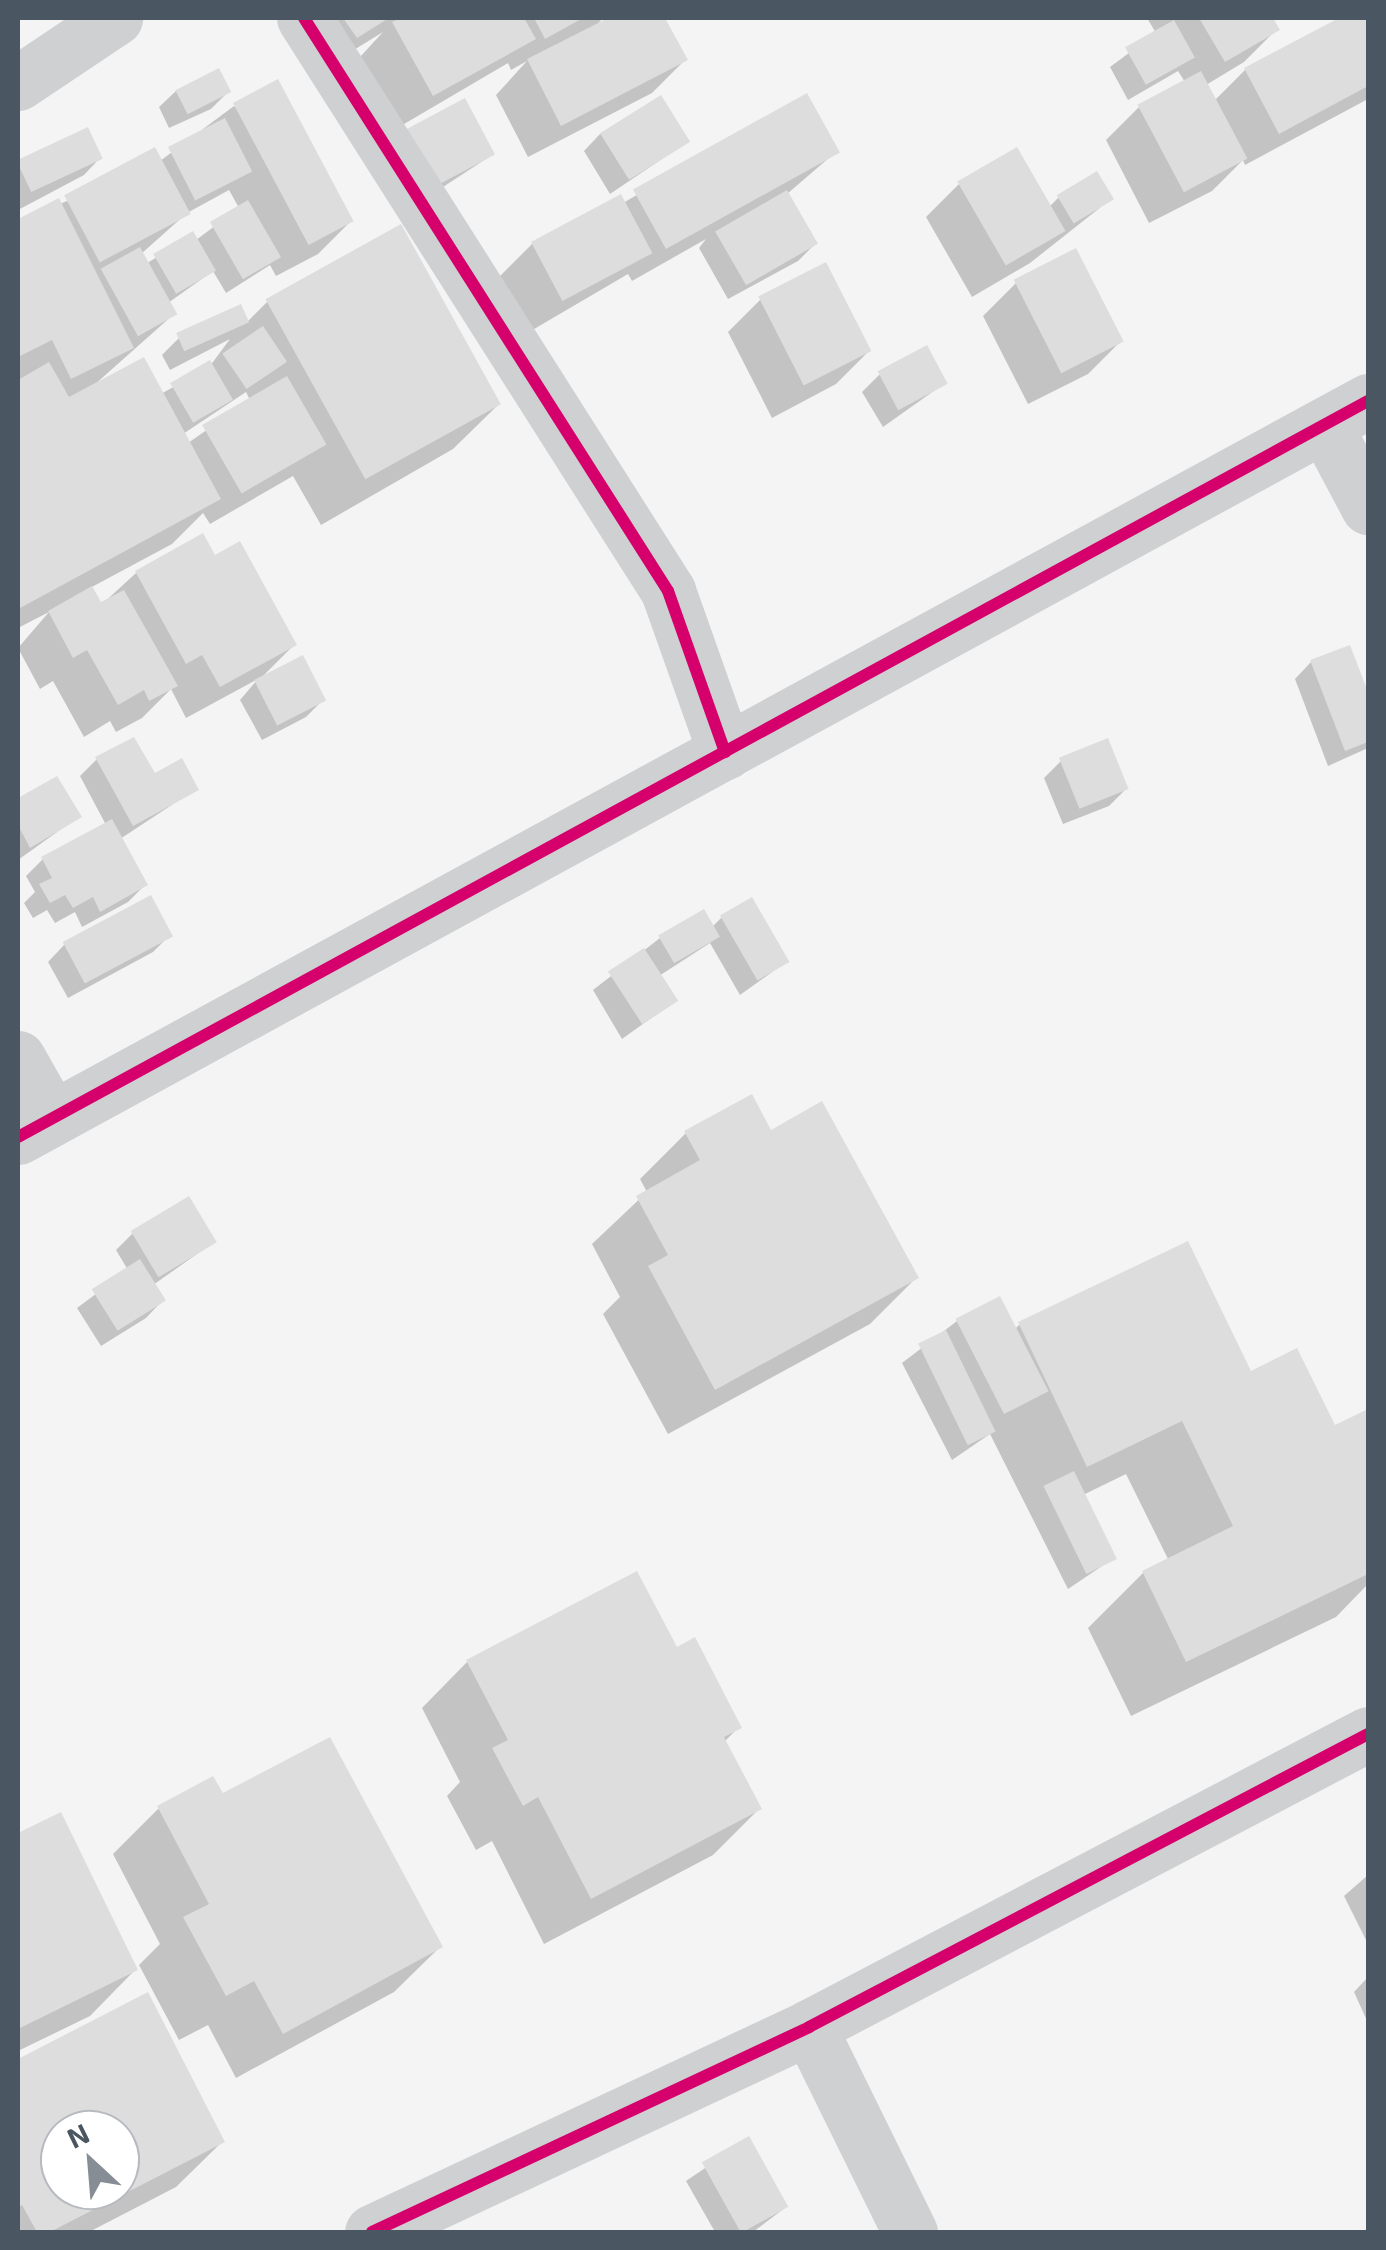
<!DOCTYPE html>
<style>
body{margin:0}
#map{position:relative;width:1386px;height:2250px;overflow:hidden;background:#f4f4f4;font-family:"Exo 2",sans-serif}
div>[style]{position:absolute}
[style*='--x']{left:calc(var(--x)*1px);top:calc(var(--y)*1px);width:calc(var(--w)*1px);rotate:calc(var(--a)*1deg)}
.shadow>*{inset:0;background:#0003}
.building>*{inset:0;background:#ddddde;transform-origin:0 0}
.minor>*{height:55px;margin:-27.5px;padding:0 27.5px;transform-origin:27.5px;border-radius:27.5px;background:#ced0d2}
.cycleway>*{height:12px;margin:-6px;padding:0 6px;transform-origin:6px;border-radius:6px;background:#d6006c}
span{translate:-50% -50%;white-space:nowrap;text-align:center;line-height:1.15;-webkit-text-stroke:10px #fff;paint-order:stroke}
.frame{position:absolute;inset:0;border:20px solid #4a5661;pointer-events:none}
.north{position:absolute;left:40px;top:2110px;width:100px;height:100px;box-sizing:border-box;background:#fff;border:2px solid #b7bbc0;border-radius:50%;rotate:334deg;font-size:28px;font-weight:700;line-height:40px;text-align:center;color:#4a5661}
.north::after{content:'';display:block;margin:auto;width:35px;height:45px;background:#868d94;clip-path:polygon(50% 0,100% 100%,50% 72%,0 100%)}
</style>
<div id="map">
<div class="shadow">
<div style="clip-path:polygon(299px 18px,603px 18px,595px 27px,613px 18px,662px 18px,685px 60px,652px 93px,528px 157px,496px 95px,527px 61px,511px 70px,508px 63px,399px 127px,360px 57px,383px 32px,323px 69px)"></div>
<div style="clip-path:polygon(1147px 18px,1270px 18px,1277px 29px,1244px 62px,1206px 85px,1214px 101px,1245px 70px,1344px 18px,1368px 18px,1368px 99px,1245px 165px,1243px 160px,1212px 191px,1149px 223px,1106px 140px,1139px 107px,1185px 82px,1178px 71px,1128px 100px,1110px 67px,1156px 33px)"></div>
<div style="clip-path:polygon(176px 91px,228px 92px,211px 109px,169px 128px,159px 107px)"></div>
<div style="clip-path:polygon(806px 97px,837px 151px,787px 194px,815px 244px,798px 261px,728px 299px,699px 248px,706px 239px,632px 281px,628px 274px,529px 332px,499px 277px,532px 244px,623px 203px)"></div>
<div style="clip-path:polygon(evenodd,234px 106px,351px 221px,318px 254px,276px 276px,270px 265px,226px 293px,213px 271px,168px 303px,174px 314px,93px 386px,161px 394px,210px 366px,230px 339px,170px 370px,162px 355px,179px 338px,247px 322px,267px 302px,499px 404px,453px 449px,321px 525px,293px 476px,210px 524px,203px 513px,172px 544px,90px 588px,100px 606px,136px 573px,214px 558px,294px 645px,259px 680px,323px 700px,306px 717px,262px 740px,240px 700px,258px 679px,186px 718px,171px 689px,142px 718px,116px 732px,110px 721px,84px 737px,53px 681px,40px 689px,18px 648px,49px 612px,18px 628px,18px 222px,160px 161px,234px 106px,229px 190px,239px 208px,196px 240px,192px 234px,146px 264px,141px 254px,187px 213px,229px 190px,234px 106px,246px 392px,250px 400px,188px 443px,183px 434px,246px 392px)"></div>
<div style="clip-path:polygon(87px 130px,100px 158px,84px 175px,18px 210px,18px 167px)"></div>
<div style="clip-path:polygon(600px 134px,687px 142px,610px 194px,584px 151px)"></div>
<div style="clip-path:polygon(392px 149px,492px 155px,420px 202px)"></div>
<div style="clip-path:polygon(959px 184px,1049px 207px,1058px 198px,1111px 199px,1030px 263px,972px 297px,926px 217px)"></div>
<div style="clip-path:polygon(1016px 283px,1121px 341px,1088px 374px,1028px 404px,983px 316px)"></div>
<div style="clip-path:polygon(761px 299px,869px 351px,836px 384px,772px 418px,728px 332px)"></div>
<div style="clip-path:polygon(879px 375px,945px 383px,883px 427px,862px 392px)"></div>
<div style="clip-path:polygon(1349px 648px,1368px 699px,1368px 748px,1328px 766px,1295px 679px,1311px 662px)"></div>
<div style="clip-path:polygon(97px 759px,196px 789px,120px 839px,145px 885px,128px 902px,82px 927px,75px 912px,55px 923px,47px 910px,33px 918px,24px 903px,35px 892px,26px 876px,43px 859px,106px 825px,80px 776px)"></div>
<div style="clip-path:polygon(1061px 761px,1126px 789px,1109px 806px,1063px 824px,1044px 778px)"></div>
<div style="clip-path:polygon(56px 779px,78px 817px,18px 860px,18px 801px)"></div>
<div style="clip-path:polygon(722px 917px,786px 962px,740px 995px,710px 943px,659px 976px,675px 1001px,622px 1039px,593px 990px,660px 938px,712px 927px)"></div>
<div style="clip-path:polygon(170px 935px,153px 952px,68px 998px,48px 962px,64px 945px)"></div>
<div style="clip-path:polygon(686px 1133px,770px 1134px,916px 1278px,870px 1324px,668px 1434px,603px 1314px,620px 1297px,592px 1244px,647px 1192px,640px 1179px)"></div>
<div style="clip-path:polygon(133px 1233px,214px 1242px,153px 1285px,162px 1301px,146px 1318px,101px 1346px,77px 1308px,128px 1270px,116px 1250px)"></div>
<div style="clip-path:polygon(957px 1321px,1014px 1330px,1019px 1325px,1250px 1374px,1334px 1428px,1368px 1411px,1368px 1584px,1336px 1617px,1131px 1716px,1088px 1628px,1143px 1573px,1169px 1561px,1126px 1474px,1083px 1495px,1114px 1558px,1068px 1589px,990px 1434px,952px 1460px,902px 1363px)"></div>
<div style="clip-path:polygon(467px 1662px,739px 1727px,724px 1742px,759px 1809px,713px 1855px,544px 1944px,492px 1841px,476px 1850px,447px 1796px,460px 1782px,422px 1708px)"></div>
<div style="clip-path:polygon(222px 1797px,440px 1947px,394px 1992px,236px 2078px,208px 2025px,179px 2040px,139px 1965px,160px 1944px,113px 1854px,159px 1808px)"></div>
<div style="clip-path:polygon(60px 1816px,135px 1970px,90px 2016px,18px 2051px,18px 1836px)"></div>
<div style="clip-path:polygon(1368px 1875px,1368px 1939px,1366px 1940px,1344px 1896px)"></div>
<div style="clip-path:polygon(1368px 1977px,1368px 2023px,1354px 1992px)"></div>
<div style="clip-path:polygon(evenodd,146px 1995px,222px 2142px,176px 2187px,89px 2232px,18px 2232px,18px 2062px,146px 1995px,60px 2130px,120px 2130px,120px 2190px,60px 2190px,60px 2130px)"></div>
<div style="clip-path:polygon(748px 2139px,786px 2207px,753px 2232px,715px 2232px,686px 2181px)"></div>
</div>
<div class="building">
<div style="clip-path:polygon(343px 18px,389px 18px,357px 38px)"></div>
<div style="clip-path:polygon(400px 18px,524px 18px,536px 39px,433px 96px,392px 22px)"></div>
<div style="clip-path:polygon(534px 18px,583px 18px,545px 39px)"></div>
<div style="clip-path:polygon(608px 18px,665px 18px,688px 60px,561px 126px,527px 59px)"></div>
<div style="clip-path:polygon(1199px 18px,1273px 18px,1280px 30px,1225px 62px)"></div>
<div style="clip-path:polygon(1339px 18px,1368px 18px,1368px 86px,1279px 134px,1244px 68px)"></div>
<div style="left:1174px;top:20px;width:43px;height:56px;rotate:61deg"></div>
<div style="left:219px;top:68px;width:27px;height:49px;rotate:63deg"></div>
<div style="left:1201px;top:71px;width:99px;height:72px;rotate:62deg"></div>
<div style="left:278px;top:79px;width:161px;height:51px;rotate:62deg"></div>
<div style="left:807px;top:93px;width:68px;height:199px;rotate:61deg"></div>
<div style="left:661px;top:95px;width:55px;height:72px;rotate:58deg"></div>
<div style="left:465px;top:98px;width:64px;height:66px;rotate:62deg"></div>
<div style="left:225px;top:118px;width:60px;height:64px;rotate:63deg"></div>
<div style="left:88px;top:127px;width:35px;height:79px;rotate:65deg"></div>
<div style="left:155px;top:147px;width:76px;height:103px;rotate:62deg"></div>
<div style="left:1017px;top:147px;width:97px;height:69px;rotate:60deg"></div>
<div style="left:1097px;top:171px;width:33px;height:47px;rotate:59deg"></div>
<div style="left:787px;top:190px;width:62px;height:83px;rotate:60deg"></div>
<div style="left:621px;top:194px;width:67px;height:102px;rotate:62deg"></div>
<div style="clip-path:polygon(59px 198px,134px 348px,71px 379px,52px 340px,18px 357px,18px 219px)"></div>
<div style="left:248px;top:200px;width:66px;height:44px;rotate:60deg"></div>
<div style="left:401px;top:224px;width:206px;height:155px;rotate:61deg"></div>
<div style="left:193px;top:231px;width:46px;height:46px;rotate:60deg"></div>
<div style="left:140px;top:247px;width:77px;height:45px;rotate:61deg"></div>
<div style="left:1076px;top:248px;width:105px;height:70px;rotate:63deg"></div>
<div style="left:826px;top:262px;width:100px;height:76px;rotate:63deg"></div>
<div style="left:241px;top:304px;width:20px;height:71px;rotate:66deg"></div>
<div style="left:263px;top:326px;width:43px;height:49px;rotate:56deg"></div>
<div style="left:927px;top:345px;width:44px;height:56px;rotate:62deg"></div>
<div style="clip-path:polygon(144px 357px,221px 499px,20px 608px,18px 380px,49px 362px,69px 397px)"></div>
<div style="left:210px;top:360px;width:46px;height:46px;rotate:60deg"></div>
<div style="left:287px;top:376px;width:79px;height:98px;rotate:60deg"></div>
<div style="clip-path:polygon(203px 533px,215px 555px,240px 541px,297px 645px,220px 687px,202px 655px,186px 664px,135px 571px)"></div>
<div style="clip-path:polygon(92px 586px,101px 602px,124px 590px,178px 686px,149px 701px,144px 690px,118px 705px,87px 650px,73px 658px,48px 611px)"></div>
<div style="clip-path:polygon(1350px 645px,1368px 692px,1368px 742px,1345px 751px,1310px 660px)"></div>
<div style="left:303px;top:655px;width:51px;height:55px;rotate:63deg"></div>
<div style="clip-path:polygon(134px 737px,155px 773px,182px 758px,199px 790px,133px 826px,95px 757px)"></div>
<div style="left:1108px;top:738px;width:55px;height:53px;rotate:68deg"></div>
<div style="clip-path:polygon(57px 776px,82px 817px,30px 848px,18px 825px,18px 798px)"></div>
<div style="clip-path:polygon(112px 819px,148px 885px,100px 912px,93px 897px,73px 908px,65px 895px,50px 903px,39px 884px,52px 878px,41px 857px)"></div>
<div style="left:151px;top:895px;width:47px;height:100px;rotate:62deg"></div>
<div style="left:752px;top:897px;width:75px;height:37px;rotate:60deg"></div>
<div style="left:704px;top:909px;width:32px;height:53px;rotate:60deg"></div>
<div style="left:644px;top:948px;width:63px;height:43px;rotate:57deg"></div>
<div style="clip-path:polygon(752px 1094px,771px 1130px,822px 1101px,919px 1278px,715px 1390px,648px 1266px,668px 1255px,636px 1196px,700px 1160px,684px 1131px)"></div>
<div style="left:189px;top:1196px;width:54px;height:68px;rotate:59deg"></div>
<div style="clip-path:polygon(1188px 1241px,1251px 1371px,1297px 1348px,1335px 1425px,1368px 1409px,1368px 1574px,1186px 1662px,1142px 1571px,1233px 1526px,1182px 1421px,1087px 1467px,1018px 1322px)"></div>
<div style="left:140px;top:1259px;width:49px;height:57px;rotate:58deg"></div>
<div style="left:1000px;top:1296px;width:107px;height:50px;rotate:63deg"></div>
<div style="left:946px;top:1330px;width:113px;height:31px;rotate:64deg"></div>
<div style="left:1074px;top:1471px;width:98px;height:34px;rotate:64deg"></div>
<div style="clip-path:polygon(637px 1571px,677px 1647px,695px 1637px,742px 1728px,724px 1737px,762px 1809px,591px 1899px,538px 1797px,523px 1806px,492px 1748px,508px 1740px,466px 1660px)"></div>
<div style="clip-path:polygon(330px 1737px,443px 1947px,283px 2034px,254px 1981px,226px 1996px,183px 1917px,209px 1904px,157px 1806px,213px 1776px,223px 1793px)"></div>
<div style="clip-path:polygon(61px 1812px,138px 1970px,18px 2029px,18px 1833px)"></div>
<div style="clip-path:polygon(evenodd,148px 1992px,225px 2142px,50px 2232px,37px 2232px,22px 2205px,18px 2208px,18px 2059px,148px 1992px,60px 2130px,120px 2130px,120px 2190px,60px 2190px,60px 2130px)"></div>
<div style="left:749px;top:2136px;width:81px;height:54px;rotate:61deg"></div>
</div>
<div class="minor">
<div style="--x:304;--y:18;--w:679;--a:57.57"></div>
<div style="--x:668;--y:591;--w:171;--a:70.5"></div>
<div style="--x:18;--y:83;--w:117;--a:-33.8"></div>
<div style="--x:1325;--y:426;--w:92;--a:62"></div>
<div style="--x:18;--y:1058;--w:69;--a:60.5"></div>
<div style="--x:18;--y:1137;--w:1538;--a:-28.6"></div>
<div style="--x:809;--y:2027;--w:229;--a:63.8"></div>
<div style="--x:372;--y:2232;--w:483;--a:-25.1"></div>
<div style="--x:809;--y:2027;--w:631;--a:-27.66"></div>
</div>
<div class="cycleway">
<div style="--x:304;--y:18;--w:679;--a:57.57"></div>
<div style="--x:668;--y:591;--w:171;--a:70.5"></div>
<div style="--x:18;--y:1137;--w:1538;--a:-28.6"></div>
<div style="--x:372;--y:2232;--w:483;--a:-25.1"></div>
<div style="--x:809;--y:2027;--w:631;--a:-27.66"></div>
</div>
<div class="frame"></div>
<div class="north">N</div>
</div>
